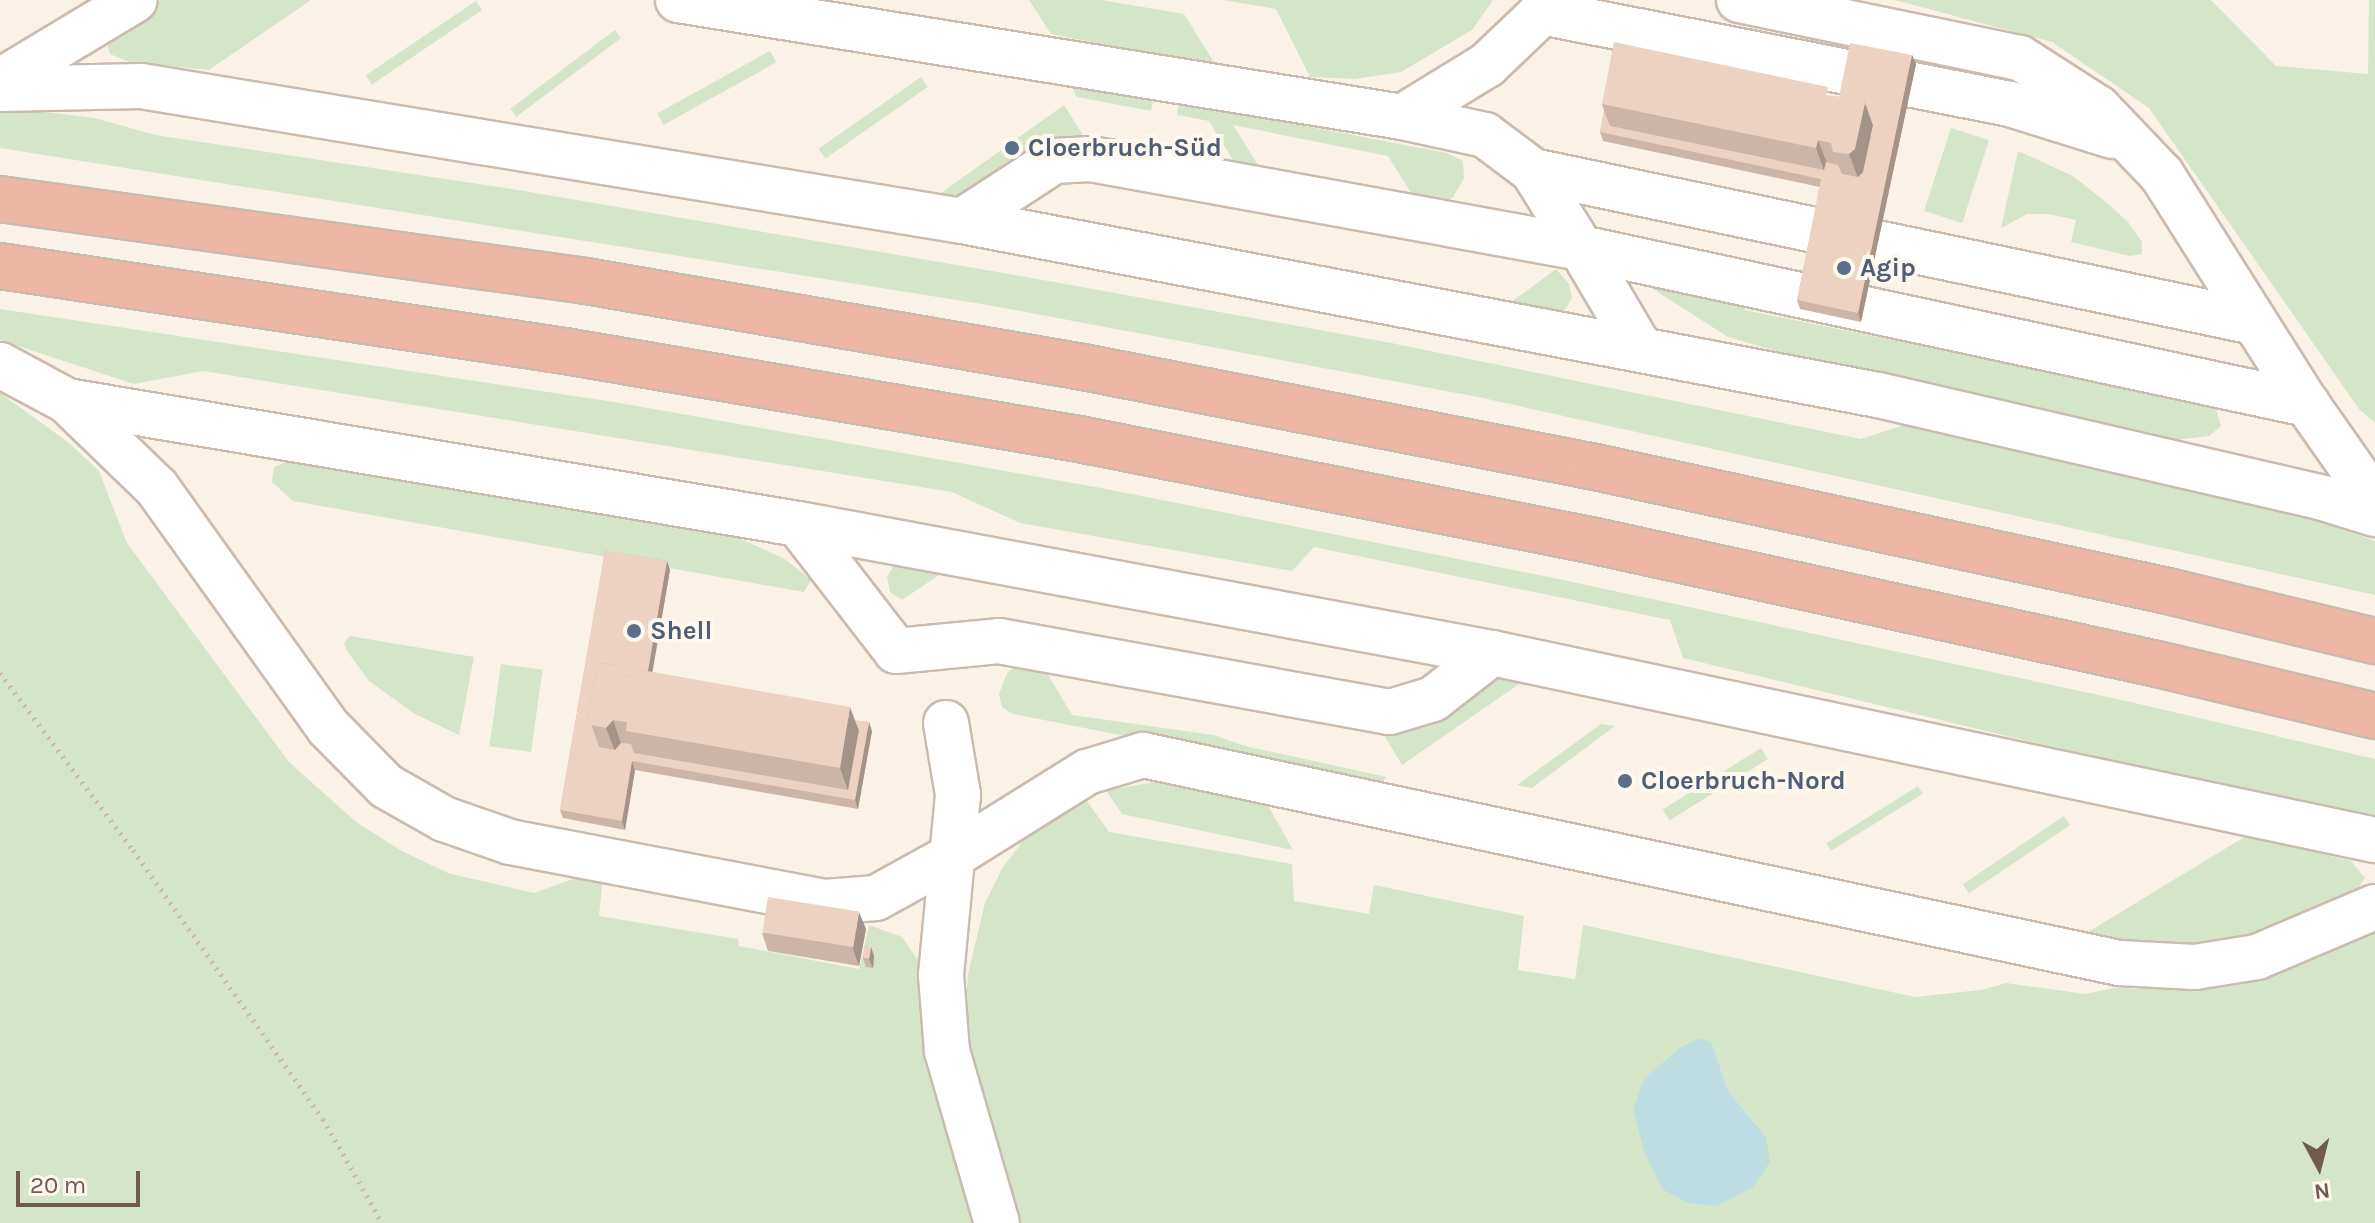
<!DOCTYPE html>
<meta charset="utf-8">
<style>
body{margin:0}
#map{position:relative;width:2375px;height:1223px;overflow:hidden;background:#faf2e7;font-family:Karla,sans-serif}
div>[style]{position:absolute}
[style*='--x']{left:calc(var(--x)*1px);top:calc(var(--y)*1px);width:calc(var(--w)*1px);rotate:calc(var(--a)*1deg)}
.green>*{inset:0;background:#d4e6c7;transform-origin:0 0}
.water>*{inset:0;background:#bddde2}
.path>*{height:5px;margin-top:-2.5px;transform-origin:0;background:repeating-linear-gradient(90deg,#d2b5a5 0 2px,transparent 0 8px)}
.roads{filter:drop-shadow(2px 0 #cbbaae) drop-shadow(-2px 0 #cbbaae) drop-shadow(0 2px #cbbaae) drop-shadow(0 -2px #cbbaae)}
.minor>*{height:44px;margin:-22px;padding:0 22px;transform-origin:22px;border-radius:22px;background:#fff}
.highway>*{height:44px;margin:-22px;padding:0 22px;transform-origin:22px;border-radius:22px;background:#eeb6a4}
.wall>*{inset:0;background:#ccb5a6}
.shaded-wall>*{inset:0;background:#a69387}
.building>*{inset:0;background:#edd2c1;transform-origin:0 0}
.dots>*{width:22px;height:22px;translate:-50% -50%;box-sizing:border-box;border:4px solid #fdf7ed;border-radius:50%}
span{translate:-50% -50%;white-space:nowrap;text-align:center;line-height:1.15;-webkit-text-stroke:8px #fdf7ed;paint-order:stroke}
.service-label{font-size:26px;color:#4e5e75;font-weight:700}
.left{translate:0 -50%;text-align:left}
.north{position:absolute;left:2279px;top:1127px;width:80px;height:80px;-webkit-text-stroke:6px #fdf7ed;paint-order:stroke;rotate:173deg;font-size:22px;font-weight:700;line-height:32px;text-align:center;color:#715a4e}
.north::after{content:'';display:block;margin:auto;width:28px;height:36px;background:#715a4e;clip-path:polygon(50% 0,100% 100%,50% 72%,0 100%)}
.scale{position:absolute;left:16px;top:1171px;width:124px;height:36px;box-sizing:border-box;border:4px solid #715a4e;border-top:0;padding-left:10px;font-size:24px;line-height:28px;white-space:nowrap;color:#715a4e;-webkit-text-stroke:6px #fdf7ed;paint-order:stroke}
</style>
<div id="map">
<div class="green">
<div style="clip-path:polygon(161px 0,311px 0,209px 70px,130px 62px,110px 54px,105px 37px,113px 24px)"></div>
<div style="clip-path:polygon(1029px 0,1101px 0,1184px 14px,1217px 67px,1051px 34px)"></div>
<div style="clip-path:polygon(1223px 0,1493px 0,1472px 30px,1401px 72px,1355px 79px,1310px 77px,1276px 9px)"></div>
<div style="clip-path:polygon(1895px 0,2211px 0,2276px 66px,2368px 74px,2369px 0,2375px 0,2375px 423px,2359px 409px,2149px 108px,2052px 42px)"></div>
<div style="left:476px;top:1px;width:11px;height:133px;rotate:56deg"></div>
<div style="left:615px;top:30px;width:10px;height:131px;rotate:53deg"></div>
<div style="left:770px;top:51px;width:13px;height:129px;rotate:61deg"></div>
<div style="left:921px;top:77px;width:12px;height:125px;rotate:55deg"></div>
<div style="clip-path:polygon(1070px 83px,1154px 97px,1151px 111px,1077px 97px)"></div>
<div style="clip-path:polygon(1179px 102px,1447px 153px,1463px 161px,1464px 178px,1453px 197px,1437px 208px,1420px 207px,1388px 156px,1233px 125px,1265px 176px,1241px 173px,1209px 121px,1177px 115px)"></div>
<div style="clip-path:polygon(1064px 105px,1089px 145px,963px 200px,941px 193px)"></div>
<div style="clip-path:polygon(13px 108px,95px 118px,155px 135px,512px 189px,1021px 276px,1391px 343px,1861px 439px,1904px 425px,2281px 508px,2375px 541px,2375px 595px,1478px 397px,988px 305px,0 148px,0 110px)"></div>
<div style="left:1951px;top:128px;width:40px;height:87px;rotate:18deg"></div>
<div style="clip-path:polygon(2018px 151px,2073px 176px,2107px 203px,2128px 222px,2142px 242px,2142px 254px,2130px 256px,2071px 242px,2076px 220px,2048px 214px,2027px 214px,2001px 228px)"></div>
<div style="clip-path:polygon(1556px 269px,1569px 284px,1572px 298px,1565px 310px,1553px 311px,1510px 303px)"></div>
<div style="clip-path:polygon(1666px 283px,1745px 304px,1745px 310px,2215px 406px,2221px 426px,2209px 436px,2176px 440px,1794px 356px,1728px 337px,1653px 289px)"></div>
<div style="clip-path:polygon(0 309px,614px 402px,1101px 488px,1549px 577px,2122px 700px,2375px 759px,2375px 816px,2198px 782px,1683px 658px,1670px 620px,1314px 547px,1292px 571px,1020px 523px,952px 492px,203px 371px,134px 384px,0 340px)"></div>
<div style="clip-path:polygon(0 393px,68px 442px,99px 471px,127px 543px,289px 762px,356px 822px,402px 851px,448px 873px,534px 893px,587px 874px,603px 877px,599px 916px,738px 939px,739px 946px,859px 969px,869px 925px,902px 937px,920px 963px,976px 1223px,0 1223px)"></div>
<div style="clip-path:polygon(294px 459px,717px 528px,785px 559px,811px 580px,804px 592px,293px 501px,272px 482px,274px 467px)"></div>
<div style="clip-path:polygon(909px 560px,951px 567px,902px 600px,890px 592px,887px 577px,894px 565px)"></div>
<div style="clip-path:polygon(350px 636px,474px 657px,459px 735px,415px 714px,369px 681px,347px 651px,344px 643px)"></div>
<div style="clip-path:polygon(1025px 660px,1039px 660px,1072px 715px,1213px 735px,1249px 747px,1387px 777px,1378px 786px,1013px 714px,1002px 707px,999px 694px,1007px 673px)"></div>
<div style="left:501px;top:664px;width:42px;height:83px;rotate:8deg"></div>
<div style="clip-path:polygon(1496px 677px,1522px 682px,1402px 765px,1378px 725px,1415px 730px)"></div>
<div style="clip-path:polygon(1601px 724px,1615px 726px,1532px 788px,1517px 785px)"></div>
<div style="left:1761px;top:748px;width:13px;height:116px;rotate:58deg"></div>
<div style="clip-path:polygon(1157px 782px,1266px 802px,1293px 850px,1122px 814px,1106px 790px)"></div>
<div style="left:1918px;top:786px;width:9px;height:108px;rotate:58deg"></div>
<div style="clip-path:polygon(evenodd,1087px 801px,1109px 832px,1292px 864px,1294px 901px,1369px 914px,1374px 885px,1524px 916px,1518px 970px,1575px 979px,1583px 925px,1915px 997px,1981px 990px,2006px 983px,2085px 994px,2114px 988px,2185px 990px,2260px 979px,2375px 931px,2375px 1223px,1020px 1223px,968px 1046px,965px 1006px,968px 974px,985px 903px,1003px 867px,1026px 837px,1087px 801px,1712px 1043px,1728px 1091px,1766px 1137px,1633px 1110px,1712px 1043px)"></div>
<div style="left:2064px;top:816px;width:11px;height:122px;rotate:56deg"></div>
<div style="clip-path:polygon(2246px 836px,2351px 861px,2365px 878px,2353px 896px,2238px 939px,2192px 948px,2144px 948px,2088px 932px)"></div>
</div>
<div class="water">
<div style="clip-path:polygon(1699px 1038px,1712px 1043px,1728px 1091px,1766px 1137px,1770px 1162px,1753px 1187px,1717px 1206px,1688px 1203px,1662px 1189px,1644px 1151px,1633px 1110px,1644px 1079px,1681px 1047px)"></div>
</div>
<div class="path">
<div style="--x:0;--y:673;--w:221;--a:53.1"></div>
<div style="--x:133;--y:850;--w:329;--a:54.8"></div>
<div style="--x:323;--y:1119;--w:120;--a:60.4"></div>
</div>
<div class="roads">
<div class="minor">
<div style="--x:678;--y:0;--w:733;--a:9.18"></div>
<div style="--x:1402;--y:117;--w:85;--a:12.2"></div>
<div style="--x:1485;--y:135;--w:60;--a:36.9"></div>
<div style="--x:1533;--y:171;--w:91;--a:58.1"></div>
<div style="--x:1581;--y:248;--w:743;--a:12.13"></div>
<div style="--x:2307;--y:404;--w:94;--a:55"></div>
<div style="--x:2361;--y:481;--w:19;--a:43"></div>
<div style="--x:1739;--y:0;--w:287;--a:11.7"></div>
<div style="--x:2020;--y:58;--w:93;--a:32.7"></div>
<div style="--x:2098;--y:108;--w:93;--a:46.3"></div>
<div style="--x:2162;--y:175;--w:271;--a:57.7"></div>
<div style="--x:1541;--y:12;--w:478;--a:11.1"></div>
<div style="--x:2010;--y:104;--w:107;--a:17.4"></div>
<div style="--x:0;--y:81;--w:157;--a:-31"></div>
<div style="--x:0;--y:89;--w:141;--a:-1.2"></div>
<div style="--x:141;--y:86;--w:832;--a:9.34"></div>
<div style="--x:962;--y:221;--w:932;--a:10.76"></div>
<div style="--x:1878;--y:395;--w:454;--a:13"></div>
<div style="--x:2320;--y:497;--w:58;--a:17.2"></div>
<div style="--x:1402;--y:117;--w:100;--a:-31.5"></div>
<div style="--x:1487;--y:65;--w:94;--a:-43.7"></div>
<div style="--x:1533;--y:171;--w:737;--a:11.83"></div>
<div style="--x:962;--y:221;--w:110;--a:-33.1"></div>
<div style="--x:1054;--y:161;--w:37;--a:-3"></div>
<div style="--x:1091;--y:159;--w:498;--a:10.3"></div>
<div style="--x:1581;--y:248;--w:116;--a:59.5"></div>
<div style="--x:0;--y:365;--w:76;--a:28.2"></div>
<div style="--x:67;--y:401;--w:125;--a:44"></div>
<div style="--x:157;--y:488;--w:294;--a:54.4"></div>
<div style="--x:328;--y:727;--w:83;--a:45.5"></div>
<div style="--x:386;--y:786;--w:67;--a:29.6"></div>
<div style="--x:444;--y:819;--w:70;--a:19.2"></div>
<div style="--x:510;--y:842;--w:321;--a:10.8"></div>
<div style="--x:825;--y:902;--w:51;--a:-4.5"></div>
<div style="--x:876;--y:898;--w:89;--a:-28.9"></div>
<div style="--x:954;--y:855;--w:157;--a:-32"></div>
<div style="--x:1087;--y:772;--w:59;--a:-16.9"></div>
<div style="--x:1143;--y:755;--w:998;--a:12.03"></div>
<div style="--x:2119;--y:963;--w:76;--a:3"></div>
<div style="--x:2195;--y:967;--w:63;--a:-9.2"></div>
<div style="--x:2257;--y:957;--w:128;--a:-23"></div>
<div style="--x:67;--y:401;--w:741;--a:9.55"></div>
<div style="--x:798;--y:524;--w:706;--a:10.53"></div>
<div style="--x:1492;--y:653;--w:903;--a:11.96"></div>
<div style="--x:798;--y:524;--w:160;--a:52.3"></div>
<div style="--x:896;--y:651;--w:103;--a:-5.5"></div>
<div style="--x:999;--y:641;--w:397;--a:10.3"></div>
<div style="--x:1390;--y:712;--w:45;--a:-16.8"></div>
<div style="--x:1433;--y:699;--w:75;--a:-37.9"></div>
<div style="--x:946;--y:723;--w:73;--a:80.5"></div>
<div style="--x:958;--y:795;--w:181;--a:95.4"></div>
<div style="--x:941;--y:975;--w:76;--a:85.5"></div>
<div style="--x:947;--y:1051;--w:179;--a:73.8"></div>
</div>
<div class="highway">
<div style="--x:0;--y:199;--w:592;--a:7.97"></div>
<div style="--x:586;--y:281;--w:504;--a:9.82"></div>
<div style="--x:1083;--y:367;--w:522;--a:11.05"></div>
<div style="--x:1595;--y:467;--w:590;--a:12.22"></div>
<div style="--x:2172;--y:592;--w:209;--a:13.6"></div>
<div style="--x:0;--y:266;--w:571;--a:8.56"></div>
<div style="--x:565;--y:351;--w:521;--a:9.72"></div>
<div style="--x:1079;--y:439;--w:526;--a:11.18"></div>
<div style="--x:1595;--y:541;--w:575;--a:12.35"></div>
<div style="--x:2157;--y:664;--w:224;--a:13.4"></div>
</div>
</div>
<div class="wall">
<div style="clip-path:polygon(1912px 55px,1916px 64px,1861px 322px,1800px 309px,1797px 300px,1820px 187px,1603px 141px,1600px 132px,1604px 111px,1602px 104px,1831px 96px,1839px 97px)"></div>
<div style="clip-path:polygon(605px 551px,667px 561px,670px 570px,652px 672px,855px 720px,872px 731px,858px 809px,635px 770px,625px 830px,563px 818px,560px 810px)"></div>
<div style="clip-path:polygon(866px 929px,859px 966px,768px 951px,762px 933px)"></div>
<div style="clip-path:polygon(871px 947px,874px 956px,873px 968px,866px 967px,863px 958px)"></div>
</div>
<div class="shaded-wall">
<div style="clip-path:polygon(1912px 55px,1916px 64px,1861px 322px,1858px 313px)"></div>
<div style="clip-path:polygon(1865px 103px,1876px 134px,1861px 186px,1849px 154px)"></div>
<div style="clip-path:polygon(1818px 140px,1830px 171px,1827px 179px,1816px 148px)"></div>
<div style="clip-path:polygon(667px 561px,670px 570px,649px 692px,645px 683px)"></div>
<div style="clip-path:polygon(850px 707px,862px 739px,851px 799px,840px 768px)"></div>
<div style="clip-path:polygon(613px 720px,624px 752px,618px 759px,606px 728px)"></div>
<div style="clip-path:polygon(869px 722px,872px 731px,858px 809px,855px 800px)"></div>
<div style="clip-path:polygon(632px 761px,635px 770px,625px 830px,622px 821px)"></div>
<div style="clip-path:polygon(859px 912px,866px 929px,859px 966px,853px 949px)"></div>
<div style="clip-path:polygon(871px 947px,874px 956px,873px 968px,869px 960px)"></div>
</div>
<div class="building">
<div style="clip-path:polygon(1614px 42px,1828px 87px,1826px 95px,1840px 97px,1847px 91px,1862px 94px,1865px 103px,1855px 149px,1849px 154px,1833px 152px,1831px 143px,1818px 140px,1816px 148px,1602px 104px)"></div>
<div style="clip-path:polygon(1850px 43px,1912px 55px,1858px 313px,1797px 300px,1821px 179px,1600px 132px,1604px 111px,1610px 126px,1824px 170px,1826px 162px,1838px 165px,1842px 174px,1858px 177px,1863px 172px,1873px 125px,1862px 94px,1847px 91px,1840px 97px,1839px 97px)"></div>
<div style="clip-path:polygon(605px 551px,667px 561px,648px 671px,636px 669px,635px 677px,621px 675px,617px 665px,601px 663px,596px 670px,588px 715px,599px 747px,615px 750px,621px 743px,631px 744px,634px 753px,848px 790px,859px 730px,855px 720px,869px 722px,855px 800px,632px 761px,622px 821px,560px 810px)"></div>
<div style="clip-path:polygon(601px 663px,617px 665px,621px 675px,635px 677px,636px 669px,850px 707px,840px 768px,626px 731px,627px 722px,613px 720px,606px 728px,591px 725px,588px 715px,596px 670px)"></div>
<div style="left:768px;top:897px;width:92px;height:36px;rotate:9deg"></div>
<div style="left:865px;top:946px;width:6px;height:12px;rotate:9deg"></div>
</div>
<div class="dots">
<div style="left:1012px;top:148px;background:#5c6f8a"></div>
<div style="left:1844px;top:268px;background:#5c6f8a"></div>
<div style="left:634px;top:631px;background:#5c6f8a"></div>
<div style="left:1625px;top:781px;background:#5c6f8a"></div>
</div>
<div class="service-label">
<span class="left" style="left:1028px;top:148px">Cloerbruch-Süd</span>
<span class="left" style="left:1860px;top:268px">Agip</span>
<span class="left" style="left:650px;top:631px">Shell</span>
<span class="left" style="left:1641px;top:781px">Cloerbruch-Nord</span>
</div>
<div class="north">N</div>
<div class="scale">20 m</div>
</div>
